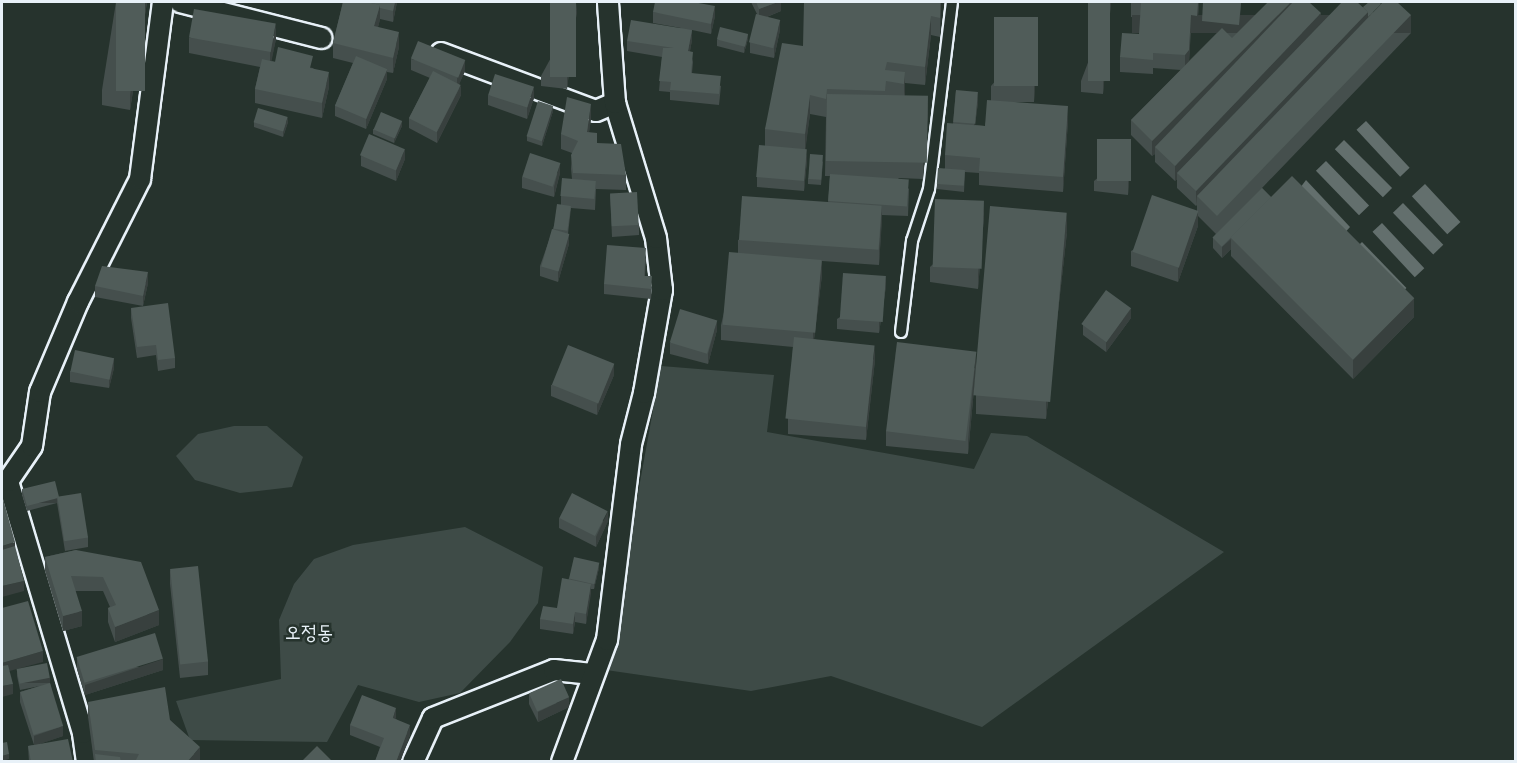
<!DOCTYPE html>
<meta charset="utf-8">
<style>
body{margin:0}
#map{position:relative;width:1517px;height:763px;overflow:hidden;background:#26332d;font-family:"Shantell Sans","Poor Story",sans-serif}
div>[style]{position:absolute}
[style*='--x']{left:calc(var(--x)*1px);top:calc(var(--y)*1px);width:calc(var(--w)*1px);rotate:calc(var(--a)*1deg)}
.green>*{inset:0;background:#3e4b47}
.water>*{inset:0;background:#636f6d;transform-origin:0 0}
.roads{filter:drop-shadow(2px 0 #e8f1f8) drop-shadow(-2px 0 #e8f1f8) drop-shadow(0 2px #e8f1f8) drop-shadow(0 -2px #e8f1f8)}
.service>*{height:10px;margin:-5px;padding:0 5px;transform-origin:5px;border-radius:5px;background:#26332d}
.minor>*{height:20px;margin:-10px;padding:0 10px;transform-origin:10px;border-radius:10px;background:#26332d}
.wall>*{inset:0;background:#454f4d}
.shaded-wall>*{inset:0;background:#38403e;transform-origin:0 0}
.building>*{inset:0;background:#505c59;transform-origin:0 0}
span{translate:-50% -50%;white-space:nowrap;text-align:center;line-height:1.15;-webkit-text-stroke:5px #26332d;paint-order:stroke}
.quarter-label{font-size:20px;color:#e8f1f8}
.frame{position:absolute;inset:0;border:3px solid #e8f1f8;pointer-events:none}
</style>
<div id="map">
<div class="green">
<div style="clip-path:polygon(661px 366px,774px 375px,767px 432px,974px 469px,991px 433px,1027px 436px,1224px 552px,982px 727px,831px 676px,751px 691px,606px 670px)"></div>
<div style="clip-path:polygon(234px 426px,267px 426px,303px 457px,292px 487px,240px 493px,195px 480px,176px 456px,198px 434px)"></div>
<div style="clip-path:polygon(465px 527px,543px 567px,538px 603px,510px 642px,460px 693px,419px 702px,358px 685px,327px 742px,190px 740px,176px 701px,281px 679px,279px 620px,294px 584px,314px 559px,353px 545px)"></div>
</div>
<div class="water">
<div style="left:1366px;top:121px;width:64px;height:13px;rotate:47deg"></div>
<div style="left:1344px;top:140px;width:68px;height:13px;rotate:45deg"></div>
<div style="left:1326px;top:161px;width:62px;height:14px;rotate:46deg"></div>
<div style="clip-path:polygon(1306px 180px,1350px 227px,1342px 236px,1297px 192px)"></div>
<div style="left:1425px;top:184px;width:52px;height:18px;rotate:47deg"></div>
<div style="left:1403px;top:203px;width:58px;height:14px;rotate:46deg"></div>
<div style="left:1382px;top:223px;width:62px;height:13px;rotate:47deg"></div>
<div style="left:1362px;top:242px;width:64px;height:11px;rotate:46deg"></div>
</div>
<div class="roads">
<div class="service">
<div style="--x:901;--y:332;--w:92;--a:-83.1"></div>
<div style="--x:912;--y:241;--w:55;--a:-71.9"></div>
<div style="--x:929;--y:189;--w:188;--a:-83"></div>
</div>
<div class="minor">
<div style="--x:180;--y:2;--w:146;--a:14.3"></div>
<div style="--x:441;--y:53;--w:165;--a:20.5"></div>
<div style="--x:596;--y:111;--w:21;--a:-23"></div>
<div style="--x:87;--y:762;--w:29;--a:-98"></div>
<div style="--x:83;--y:733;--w:263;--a:-106.6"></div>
<div style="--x:8;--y:481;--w:42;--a:-55.6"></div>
<div style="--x:32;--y:446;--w:55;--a:-81.6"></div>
<div style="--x:40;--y:392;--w:98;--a:-67.1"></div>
<div style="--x:78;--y:302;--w:138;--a:-63.2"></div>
<div style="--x:140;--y:179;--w:178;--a:-82.6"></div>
<div style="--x:413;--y:762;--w:48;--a:-65.6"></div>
<div style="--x:433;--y:718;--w:130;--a:-21.6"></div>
<div style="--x:554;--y:670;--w:38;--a:6"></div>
<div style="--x:562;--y:762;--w:130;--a:-69.8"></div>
<div style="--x:607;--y:640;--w:197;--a:-83"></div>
<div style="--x:631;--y:444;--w:53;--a:-75.7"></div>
<div style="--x:644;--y:393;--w:105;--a:-80.1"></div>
<div style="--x:662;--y:290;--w:52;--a:-96.6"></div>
<div style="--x:656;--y:238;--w:141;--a:-106.9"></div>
<div style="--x:615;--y:103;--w:101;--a:-94"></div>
</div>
</div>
<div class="wall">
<div style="clip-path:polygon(116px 2px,147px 2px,130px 110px,102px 105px,102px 90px)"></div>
<div style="clip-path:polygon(343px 2px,397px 2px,393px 22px,380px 19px,378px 27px,399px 47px,393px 73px,387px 72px,387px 79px,366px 129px,335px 116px,335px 106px,353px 63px,333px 58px,333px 43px)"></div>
<div style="clip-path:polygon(751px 2px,781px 2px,781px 11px,767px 17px,780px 30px,774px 58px,750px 53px,750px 42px,757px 14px)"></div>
<div style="clip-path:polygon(941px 2px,940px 37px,931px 35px,925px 85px,905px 83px,905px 96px,928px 111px,923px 179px,898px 178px,909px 189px,908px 216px,882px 215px,879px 265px,822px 261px,822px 275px,814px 339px,875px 360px,866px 440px,788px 434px,788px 419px,793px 347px,721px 340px,721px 325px,738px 253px,738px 240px,828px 203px,830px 176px,825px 176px,826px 117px,810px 114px,805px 149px,807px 160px,804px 191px,757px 187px,757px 177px,765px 146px,765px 129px,803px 46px)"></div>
<div style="clip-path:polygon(1111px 2px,1103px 94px,1081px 92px,1081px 81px)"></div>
<div style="clip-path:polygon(1131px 2px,1199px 2px,1197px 31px,1191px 30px,1189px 61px,1217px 33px,1202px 32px,1202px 21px,1241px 2px,1239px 30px,1292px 2px,1292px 3px,1321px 23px,1363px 7px,1411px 33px,1262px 188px,1271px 197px,1414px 317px,1353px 379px,1231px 256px,1231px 249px,1222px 258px,1213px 248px,1213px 238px,1216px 234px,1198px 216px,1198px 226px,1178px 282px,1131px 266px,1131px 251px,1197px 211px,1197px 205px,1196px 206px,1177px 188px,1177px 179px,1175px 181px,1155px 162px,1155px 154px,1152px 156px,1131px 135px,1131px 120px,1181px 70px,1153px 68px,1153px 74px,1120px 72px,1120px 57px,1139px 34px,1140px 18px,1131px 17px)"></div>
<div style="clip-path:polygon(577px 10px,567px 89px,541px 86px,541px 76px)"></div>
<div style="clip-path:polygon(653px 12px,715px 16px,711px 34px,692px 30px,692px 40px,690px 51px,693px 62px,692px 73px,721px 86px,719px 105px,670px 100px,670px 92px,659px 91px,662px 57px,627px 51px,627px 41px,681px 28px,653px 23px)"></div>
<div style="clip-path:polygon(1038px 32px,1034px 102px,1014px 102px,1068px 121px,1063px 192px,979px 185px,979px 173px,965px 172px,964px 192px,937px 189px,937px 184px,945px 168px,945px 155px,953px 124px,956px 90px,978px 102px,975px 125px,985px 126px,991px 100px,991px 86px)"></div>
<div style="clip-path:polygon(189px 38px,276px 39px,271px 61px,313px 68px,329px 87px,322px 118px,255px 103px,255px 89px,260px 67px,189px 53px)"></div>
<div style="clip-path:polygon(748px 39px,744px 53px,717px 46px,717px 40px)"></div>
<div style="clip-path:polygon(411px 59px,465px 71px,459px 84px,461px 95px,437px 143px,409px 128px,409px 118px,430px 78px,411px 70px)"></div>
<div style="clip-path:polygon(488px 95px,534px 98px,527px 119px,488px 105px)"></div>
<div style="clip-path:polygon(553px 111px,542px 146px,527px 141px,527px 136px)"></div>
<div style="clip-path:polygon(591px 119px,589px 132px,597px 143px,626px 175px,626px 190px,596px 189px,595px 210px,571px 208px,568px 234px,569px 244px,558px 282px,540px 276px,540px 266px,553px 229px,561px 204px,561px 196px,572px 179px,571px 169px,572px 153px,561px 149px,561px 134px)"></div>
<div style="clip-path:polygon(254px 122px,288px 122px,283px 137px,254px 127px)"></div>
<div style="clip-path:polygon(402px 126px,394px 143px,373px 134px,373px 129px)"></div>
<div style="clip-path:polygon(1131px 150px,1128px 195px,1094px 191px,1094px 181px)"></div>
<div style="clip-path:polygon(361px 156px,405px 159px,396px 181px,361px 166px)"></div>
<div style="clip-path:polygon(823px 161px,821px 185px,808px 184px,808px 179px)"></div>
<div style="clip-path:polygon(560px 173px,554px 197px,522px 188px,522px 177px)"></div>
<div style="clip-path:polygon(610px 194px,639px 225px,639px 235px,612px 237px)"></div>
<div style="clip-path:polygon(984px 216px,978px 289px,930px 282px,930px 267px)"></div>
<div style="clip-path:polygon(1067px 232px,1046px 419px,976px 414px,976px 395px)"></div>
<div style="clip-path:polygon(646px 258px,645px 276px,652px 287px,651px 299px,604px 294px,604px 284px)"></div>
<div style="clip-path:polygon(148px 283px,143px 306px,95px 297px,95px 286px)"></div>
<div style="clip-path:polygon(886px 286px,879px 333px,837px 329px,837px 319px)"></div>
<div style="clip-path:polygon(131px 308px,175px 358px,175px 368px,158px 371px,156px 355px,137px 358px,131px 318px)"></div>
<div style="clip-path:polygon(1131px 318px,1106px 352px,1083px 335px,1083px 325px)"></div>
<div style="clip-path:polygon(717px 330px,708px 364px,670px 354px,670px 343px)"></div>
<div style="clip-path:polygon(976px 367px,968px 454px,886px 446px,886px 431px)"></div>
<div style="clip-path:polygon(114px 368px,109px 388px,70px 382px,70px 371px)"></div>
<div style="clip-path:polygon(614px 375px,597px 415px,551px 396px,551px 385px)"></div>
<div style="clip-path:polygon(22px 489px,59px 497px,88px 537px,88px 547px,65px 551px,57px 503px,27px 511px,22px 495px)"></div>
<div style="clip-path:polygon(559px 518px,608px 521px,596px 547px,559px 528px)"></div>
<div style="clip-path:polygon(76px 550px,159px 625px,115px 642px,108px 622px,108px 608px,110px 607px,103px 591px,75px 591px,82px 626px,63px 631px,45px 571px,45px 557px)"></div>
<div style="clip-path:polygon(599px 568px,594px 589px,591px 589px,586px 624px,575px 622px,573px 634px,540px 629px,540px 619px,557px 608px,569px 578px)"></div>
<div style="clip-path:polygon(170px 569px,208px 661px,208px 675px,180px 678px,170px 584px)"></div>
<div style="clip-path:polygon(77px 659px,163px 670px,85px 695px,77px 669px)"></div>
<div style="clip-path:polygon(17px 670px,50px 683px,63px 736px,39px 744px,73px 762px,29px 762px,28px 746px,34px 745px,20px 702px,20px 692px,40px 686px,20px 690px,17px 676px)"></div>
<div style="clip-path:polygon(529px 694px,569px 707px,538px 722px,529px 704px)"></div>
<div style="clip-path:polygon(88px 702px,170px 720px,200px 762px,94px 762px,88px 717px)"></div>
<div style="clip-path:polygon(396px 719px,410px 735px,400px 762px,375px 762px,380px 747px,350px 735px,350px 725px)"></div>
</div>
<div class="shaded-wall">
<div style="clip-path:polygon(145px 2px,147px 2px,130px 110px,130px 95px)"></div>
<div style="clip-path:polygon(395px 2px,397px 2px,393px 22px,393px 11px)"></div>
<div style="clip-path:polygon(577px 2px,577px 10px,567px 89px,567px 79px)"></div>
<div style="clip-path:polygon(778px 2px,781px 2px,781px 11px,759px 20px,759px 9px)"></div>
<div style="clip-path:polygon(1110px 2px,1111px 2px,1103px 94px,1103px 84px)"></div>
<div style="clip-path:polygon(1198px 2px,1199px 2px,1197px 31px,1197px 16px)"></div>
<div style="clip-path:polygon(1291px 2px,1292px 2px,1292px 15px,1155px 147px,1155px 154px,1152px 156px,1152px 141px)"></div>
<div style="clip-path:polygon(380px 5px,380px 20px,374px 41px,374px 26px)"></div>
<div style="clip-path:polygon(715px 6px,715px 16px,711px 34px,711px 24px)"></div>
<div style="clip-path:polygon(1368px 12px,1368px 27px,1197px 196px,1196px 206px,1196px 191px)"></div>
<div style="clip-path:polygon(1321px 13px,1321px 28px,1177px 173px,1177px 179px,1175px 181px,1175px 166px)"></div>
<div style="clip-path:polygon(1191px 15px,1189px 65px,1185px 70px,1185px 55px)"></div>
<div style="left:1411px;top:15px;width:18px;height:279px;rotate:90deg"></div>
<div style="clip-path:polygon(931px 16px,931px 35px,925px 85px,925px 67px)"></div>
<div style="clip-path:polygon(1038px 17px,1038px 32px,1034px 102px,1034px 87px)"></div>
<div style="clip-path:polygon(780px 20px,780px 30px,774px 58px,774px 48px)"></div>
<div style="clip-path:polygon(276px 24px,276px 39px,270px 69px,270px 54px)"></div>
<div style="clip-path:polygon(692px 30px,692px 40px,688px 61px,688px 51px)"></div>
<div style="clip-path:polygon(399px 32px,399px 47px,393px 73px,393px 58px)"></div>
<div style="clip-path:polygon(748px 34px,748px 39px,744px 53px,744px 48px)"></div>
<div style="clip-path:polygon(465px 60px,465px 71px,457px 89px,457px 78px)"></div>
<div style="clip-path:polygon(387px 69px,387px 79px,366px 129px,366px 119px)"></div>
<div style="clip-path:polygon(329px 72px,329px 87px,322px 118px,322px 103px)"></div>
<div style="clip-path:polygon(905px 72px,905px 91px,904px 103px,904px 84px)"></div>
<div style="clip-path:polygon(461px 85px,461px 95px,437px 143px,437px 132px)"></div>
<div style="clip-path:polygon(534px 87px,534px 98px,527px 119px,527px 108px)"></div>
<div style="clip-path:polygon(978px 92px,978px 102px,974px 134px,974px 124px)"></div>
<div style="clip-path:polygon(810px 95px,810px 114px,805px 153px,805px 134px)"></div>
<div style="clip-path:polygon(928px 96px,928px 111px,923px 179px,923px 164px)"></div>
<div style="clip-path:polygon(591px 104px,591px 119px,587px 147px,587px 132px)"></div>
<div style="clip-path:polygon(553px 106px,553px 111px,542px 146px,542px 141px)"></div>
<div style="clip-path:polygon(1068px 106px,1068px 121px,1063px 192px,1063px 177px)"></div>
<div style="clip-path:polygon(288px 117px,288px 122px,283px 137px,283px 131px)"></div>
<div style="clip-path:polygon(402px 121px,402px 126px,394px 143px,394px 138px)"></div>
<div style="clip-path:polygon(1131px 139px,1131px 150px,1128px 195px,1128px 185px)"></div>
<div style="clip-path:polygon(405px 149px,405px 159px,396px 181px,396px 170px)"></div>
<div style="clip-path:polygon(807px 149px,807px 160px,804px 191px,804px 181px)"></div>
<div style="clip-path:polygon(560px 163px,560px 173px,554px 197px,554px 187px)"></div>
<div style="clip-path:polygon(984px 201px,984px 216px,978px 289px,978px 275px)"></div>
<div style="clip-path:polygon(882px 206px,882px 221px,879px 265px,879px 251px)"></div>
<div style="clip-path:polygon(1198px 211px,1198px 226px,1178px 282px,1178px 267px)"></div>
<div style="clip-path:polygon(1067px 213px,1067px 232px,1046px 419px,1046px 400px)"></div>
<div style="clip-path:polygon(569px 234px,569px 244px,558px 282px,558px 271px)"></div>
<div style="clip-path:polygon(1231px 239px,1231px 249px,1222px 258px,1222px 247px)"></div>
<div style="clip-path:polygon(822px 260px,822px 275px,813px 348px,813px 334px)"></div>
<div style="clip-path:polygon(148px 272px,148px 283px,143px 306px,143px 296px)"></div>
<div style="clip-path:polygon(886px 276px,886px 286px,879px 333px,879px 323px)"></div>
<div style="clip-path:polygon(1414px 298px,1414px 317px,1353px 379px,1353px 360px)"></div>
<div style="clip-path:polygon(1131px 308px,1131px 318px,1106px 352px,1106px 342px)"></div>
<div style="clip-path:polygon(717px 320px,717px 330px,708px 364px,708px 354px)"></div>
<div style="clip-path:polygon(875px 345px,875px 360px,866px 440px,866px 425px)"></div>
<div style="clip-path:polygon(976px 352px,976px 367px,968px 454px,968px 440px)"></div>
<div style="clip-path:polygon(114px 358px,114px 368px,109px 388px,109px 378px)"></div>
<div style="clip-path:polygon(614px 364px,614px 375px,597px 415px,597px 405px)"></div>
<div style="left:57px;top:498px;width:5px;height:31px;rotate:90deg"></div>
<div style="clip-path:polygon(608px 511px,608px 521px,596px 547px,596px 537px)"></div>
<div style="clip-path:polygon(15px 542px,15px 557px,2px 561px,2px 546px)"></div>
<div style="clip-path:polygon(599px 563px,599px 568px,594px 589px,594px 584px)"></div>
<div style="clip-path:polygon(24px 581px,24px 591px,2px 597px,2px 586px)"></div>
<div style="clip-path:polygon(591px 584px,591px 594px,586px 624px,586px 614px)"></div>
<div style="clip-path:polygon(159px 610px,159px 625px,115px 642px,115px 627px)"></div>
<div style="clip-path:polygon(82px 611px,82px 626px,63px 631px,63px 616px)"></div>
<div style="clip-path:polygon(575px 612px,575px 622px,573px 634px,573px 624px)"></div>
<div style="clip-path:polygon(43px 651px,43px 662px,2px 673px,2px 663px)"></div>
<div style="clip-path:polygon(163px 659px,163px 670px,85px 695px,85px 685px)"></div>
<div style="left:50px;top:678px;width:5px;height:31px;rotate:90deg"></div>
<div style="clip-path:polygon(13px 684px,13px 694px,2px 697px,2px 686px)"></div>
<div style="clip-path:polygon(569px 697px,569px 707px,538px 722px,538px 712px)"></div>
<div style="clip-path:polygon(396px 708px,396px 718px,393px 728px,393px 718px)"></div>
<div style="clip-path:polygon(410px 725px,410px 735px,400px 762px,396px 762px)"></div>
<div style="clip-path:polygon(63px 726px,63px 736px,34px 746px,34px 736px)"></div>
<div style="clip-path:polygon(200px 747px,200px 762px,187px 762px)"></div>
<div style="clip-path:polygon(9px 754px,9px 759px,2px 761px,2px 756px)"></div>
</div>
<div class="building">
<div style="left:116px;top:2px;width:29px;height:89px"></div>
<div style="clip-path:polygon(343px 2px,367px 2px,380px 5px,374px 26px,399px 32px,393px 58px,333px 43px)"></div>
<div style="clip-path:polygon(367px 2px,395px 2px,393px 11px,380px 8px,380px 5px)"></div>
<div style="left:550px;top:2px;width:26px;height:75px"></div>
<div style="clip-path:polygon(655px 2px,693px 2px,715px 6px,711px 24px,653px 12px)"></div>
<div style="clip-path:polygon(756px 2px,778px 2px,759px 9px)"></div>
<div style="clip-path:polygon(804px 2px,940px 2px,940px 18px,931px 16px,925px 67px,887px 62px,885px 70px,905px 72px,904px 84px,886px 81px,885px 91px,827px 89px,826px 99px,810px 95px,805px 134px,765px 129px,782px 43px,803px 46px)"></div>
<div style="left:1088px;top:2px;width:22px;height:79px"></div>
<div style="clip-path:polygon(1131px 2px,1198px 2px,1197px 16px,1191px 15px,1189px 50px,1185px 55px,1153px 53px,1153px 60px,1120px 57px,1122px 33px,1139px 34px,1141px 3px)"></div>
<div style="clip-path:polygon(1203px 2px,1241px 2px,1239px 25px,1202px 21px)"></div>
<div style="clip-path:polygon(1268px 2px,1291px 2px,1152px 141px,1131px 120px,1222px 28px,1232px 38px)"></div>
<div style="clip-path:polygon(1293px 2px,1309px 2px,1321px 13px,1175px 166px,1155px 147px)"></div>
<div style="clip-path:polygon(1342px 2px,1357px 2px,1368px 12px,1196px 191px,1177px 173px)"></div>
<div style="clip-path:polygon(1369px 2px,1379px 2px,1381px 4px,1368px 17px,1368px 12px,1363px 7px)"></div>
<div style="clip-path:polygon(1383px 2px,1397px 2px,1411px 15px,1217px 216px,1197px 196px)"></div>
<div style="left:194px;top:9px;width:83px;height:29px;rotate:10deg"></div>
<div style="left:756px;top:14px;width:25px;height:29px;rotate:14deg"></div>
<div style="left:994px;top:17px;width:44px;height:69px"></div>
<div style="clip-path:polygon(631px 20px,692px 30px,688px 51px,693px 52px,691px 73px,721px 76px,719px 94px,670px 90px,671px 82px,659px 81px,663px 48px,674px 48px,627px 41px)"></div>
<div style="left:720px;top:27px;width:29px;height:13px;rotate:14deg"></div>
<div style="left:418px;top:41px;width:51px;height:19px;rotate:22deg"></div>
<div style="clip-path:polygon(278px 47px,313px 56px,310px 68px,329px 72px,322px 103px,255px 89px,262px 59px,275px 62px)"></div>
<div style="left:356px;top:56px;width:34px;height:54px;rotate:23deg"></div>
<div style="left:433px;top:71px;width:31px;height:53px;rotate:27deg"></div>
<div style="left:495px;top:74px;width:41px;height:22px;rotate:18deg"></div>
<div style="left:956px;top:90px;width:22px;height:32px;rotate:5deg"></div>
<div style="left:827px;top:94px;width:101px;height:67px;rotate:1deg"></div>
<div style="clip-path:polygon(567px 97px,591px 104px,587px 132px,597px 133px,597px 143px,621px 144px,626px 175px,573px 173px,571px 155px,578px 141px,561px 134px)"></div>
<div style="clip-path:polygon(987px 100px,1068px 106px,1063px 177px,979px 171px,980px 158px,945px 155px,947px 123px,985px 126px)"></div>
<div style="left:538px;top:101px;width:16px;height:37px;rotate:18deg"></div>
<div style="left:258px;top:108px;width:31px;height:15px;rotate:17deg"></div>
<div style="left:381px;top:112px;width:23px;height:19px;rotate:23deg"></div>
<div style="left:369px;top:134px;width:39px;height:23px;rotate:23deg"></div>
<div style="left:1097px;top:139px;width:34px;height:42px"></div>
<div style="left:759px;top:145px;width:48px;height:32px;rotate:5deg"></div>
<div style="left:530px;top:153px;width:32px;height:25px;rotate:18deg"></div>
<div style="left:810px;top:154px;width:13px;height:25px;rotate:4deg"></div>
<div style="left:938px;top:168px;width:27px;height:16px;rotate:4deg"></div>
<div style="left:830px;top:174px;width:79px;height:27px;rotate:4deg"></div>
<div style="left:1292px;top:176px;width:173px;height:87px;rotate:45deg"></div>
<div style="left:562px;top:178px;width:34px;height:18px;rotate:5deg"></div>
<div style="left:1262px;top:188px;width:13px;height:70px;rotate:45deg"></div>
<div style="left:637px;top:192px;width:33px;height:27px;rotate:87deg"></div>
<div style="left:1152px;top:195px;width:49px;height:60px;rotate:19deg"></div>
<div style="left:742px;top:196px;width:140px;height:44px;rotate:4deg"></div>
<div style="left:935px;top:199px;width:49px;height:68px;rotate:2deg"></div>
<div style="left:557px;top:204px;width:14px;height:25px;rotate:8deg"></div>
<div style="left:990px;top:206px;width:77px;height:190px;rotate:5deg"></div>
<div style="left:552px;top:229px;width:18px;height:39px;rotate:16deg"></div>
<div style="clip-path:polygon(607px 245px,646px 248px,644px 276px,652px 276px,651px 289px,604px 284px)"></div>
<div style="left:729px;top:252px;width:93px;height:73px;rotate:5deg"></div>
<div style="clip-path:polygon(102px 266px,148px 272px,143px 296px,95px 286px)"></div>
<div style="left:843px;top:273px;width:43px;height:46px;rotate:4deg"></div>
<div style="left:1106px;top:290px;width:31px;height:42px;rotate:36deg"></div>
<div style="clip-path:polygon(168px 303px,175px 358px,158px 360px,156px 345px,137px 347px,131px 308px)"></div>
<div style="left:680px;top:309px;width:39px;height:35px;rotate:17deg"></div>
<div style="left:794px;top:337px;width:81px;height:82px;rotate:6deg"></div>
<div style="left:897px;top:342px;width:80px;height:90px;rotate:7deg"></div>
<div style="left:568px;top:345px;width:50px;height:43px;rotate:22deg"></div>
<div style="left:75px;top:350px;width:40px;height:22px;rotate:12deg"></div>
<div style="clip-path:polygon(55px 481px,59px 497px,57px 497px,58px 498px,27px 506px,22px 489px)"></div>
<div style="left:81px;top:493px;width:45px;height:24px;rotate:81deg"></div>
<div style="left:572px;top:493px;width:40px;height:28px;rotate:27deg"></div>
<div style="clip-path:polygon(2px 495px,15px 542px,2px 546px)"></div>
<div style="clip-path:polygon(15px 546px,24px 581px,2px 586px,2px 550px)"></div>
<div style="clip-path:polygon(76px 550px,141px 562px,159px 610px,115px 627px,108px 608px,116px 605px,103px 577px,71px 576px,82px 611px,63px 616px,45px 557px)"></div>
<div style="left:574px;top:557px;width:26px;height:22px;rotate:13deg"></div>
<div style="left:198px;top:566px;width:96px;height:28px;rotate:84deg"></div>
<div style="clip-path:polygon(562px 578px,591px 584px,586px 614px,575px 612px,573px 624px,540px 619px,543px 606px,557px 608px)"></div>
<div style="clip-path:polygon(28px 601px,43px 651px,2px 663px,2px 608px)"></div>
<div style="left:155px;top:633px;width:27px;height:82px;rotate:73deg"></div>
<div style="left:47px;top:663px;width:15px;height:31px;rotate:79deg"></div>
<div style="clip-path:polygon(8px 665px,13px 684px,2px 686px,2px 666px)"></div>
<div style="left:561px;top:679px;width:20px;height:35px;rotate:66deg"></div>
<div style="left:50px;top:683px;width:45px;height:31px;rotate:73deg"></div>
<div style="clip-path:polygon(165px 687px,170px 720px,200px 747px,187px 762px,135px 762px,139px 754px,95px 750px,88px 702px)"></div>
<div style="clip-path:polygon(362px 695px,396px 708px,393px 718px,410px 725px,396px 762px,375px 761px,384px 738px,350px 725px)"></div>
<div style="clip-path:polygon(68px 739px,73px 762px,31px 762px,28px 746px)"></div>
<div style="clip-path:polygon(7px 742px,9px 754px,2px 756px,2px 743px)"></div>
<div style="clip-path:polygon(317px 746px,333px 762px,301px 762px)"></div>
<div style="clip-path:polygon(95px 754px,120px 757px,121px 762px,96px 762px)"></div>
</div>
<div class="quarter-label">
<span style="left:309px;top:632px">오정동</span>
</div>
<div class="frame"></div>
</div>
